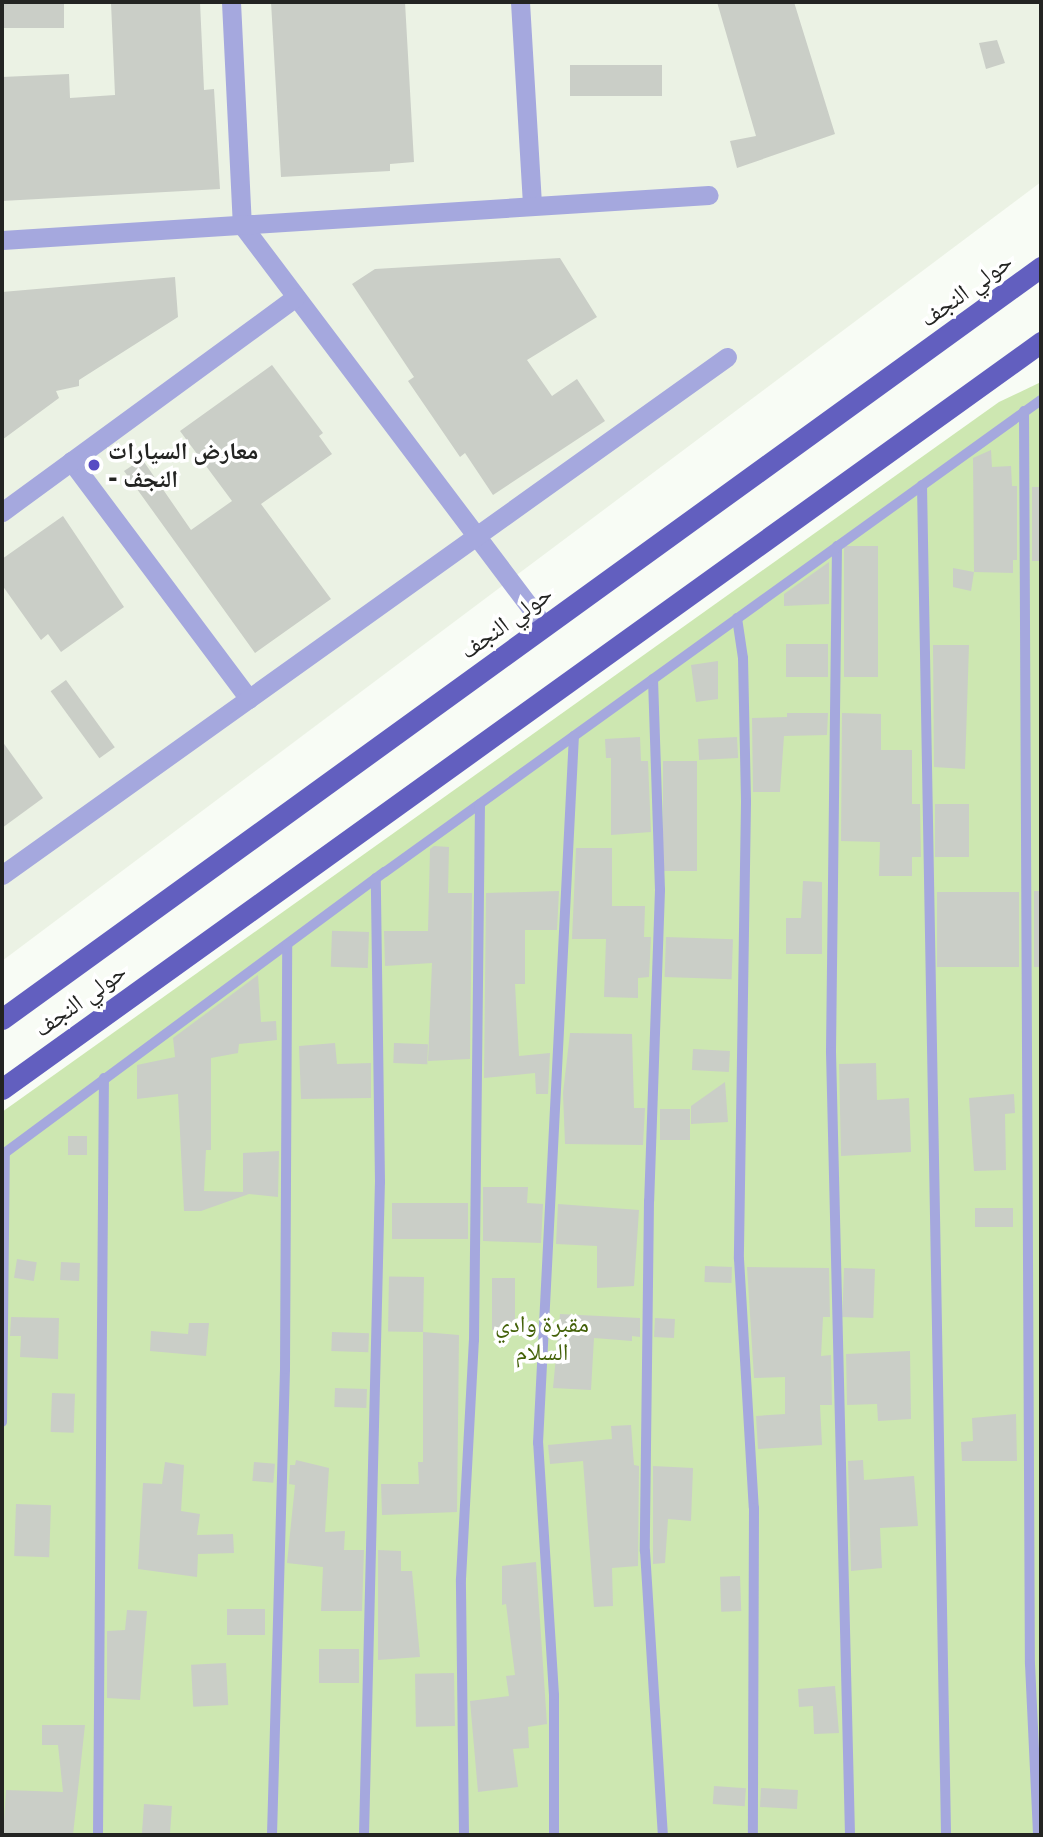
<!DOCTYPE html>
<meta charset="utf-8">
<style>
body{margin:0}
#map{position:relative;width:1043px;height:1837px;overflow:hidden;background:#f8fcf5;font-family:"IBM Plex Sans","Noto Naskh Arabic",sans-serif}
div>[style]{position:absolute}
[style*='--x']{left:calc(var(--x)*1px);top:calc(var(--y)*1px);width:calc(var(--w)*1px);rotate:calc(var(--a)*1deg)}
.built>*{inset:0;background:#ebf2e4}
.green>*{inset:0;background:#cde7b1}
.building>*{inset:0;background:#cacec7;transform-origin:0 0}
.lane>*{height:10px;margin:-5px;padding:0 5px;transform-origin:5px;border-radius:5px;background:#a5a8de}
.street>*{height:19px;margin:-9.5px;padding:0 9.5px;transform-origin:9.5px;border-radius:9.5px;background:#a5a8de}
.primary>*{height:21px;margin:-10.5px;padding:0 10.5px;transform-origin:10.5px;border-radius:10.5px;background:#625fbf}
.dots>*{width:19px;height:19px;translate:-50% -50%;box-sizing:border-box;border:4px solid #fff;border-radius:50%}
span{translate:-50% -50%;white-space:nowrap;text-align:center;line-height:1.15;-webkit-text-stroke:7px #fff;paint-order:stroke}
.street-label{font-size:24px;color:#232422}
.poi-label{font-size:24px;color:#232422;font-weight:700}
.left{translate:0 -50%;text-align:left}
.park-label{font-size:24px;color:#436108}
.frame{position:absolute;inset:0;border:4px solid #232422;pointer-events:none}
</style>
<div id="map">
<div class="built">
<div style="clip-path:polygon(2px 2px,1041px 2px,1041px 182px,2px 961px)"></div>
</div>
<div class="green">
<div style="clip-path:polygon(1041px 382px,1041px 1835px,2px 1835px,2px 1112px,999px 402px)"></div>
</div>
<div class="building">
<div style="left:2px;top:2px;width:62px;height:26px"></div>
<div style="clip-path:polygon(200px 2px,204px 90px,214px 89px,220px 189px,2px 201px,2px 77px,69px 74px,70px 98px,115px 95px,111px 3px)"></div>
<div style="clip-path:polygon(271px 2px,405px 2px,414px 162px,390px 164px,390px 171px,281px 177px)"></div>
<div style="clip-path:polygon(717px 2px,794px 2px,835px 134px,737px 168px,730px 141px,756px 136px)"></div>
<div style="clip-path:polygon(997px 40px,1005px 63px,986px 69px,979px 43px)"></div>
<div style="left:662px;top:65px;width:31px;height:92px;rotate:90deg"></div>
<div style="clip-path:polygon(560px 258px,597px 317px,527px 360px,552px 396px,577px 379px,605px 421px,493px 495px,465px 453px,460px 457px,408px 381px,414px 377px,352px 284px,375px 269px)"></div>
<div style="clip-path:polygon(175px 277px,178px 317px,79px 380px,79px 386px,56px 391px,59px 398px,2px 440px,2px 292px)"></div>
<div style="clip-path:polygon(272px 365px,323px 433px,319px 436px,332px 454px,261px 504px,331px 599px,255px 653px,124px 471px,142px 459px,191px 530px,232px 501px,180px 431px)"></div>
<div style="clip-path:polygon(991px 450px,992px 467px,1011px 466px,1012px 486px,1017px 486px,1017px 560px,1013px 560px,1013px 573px,974px 572px,973px 458px)"></div>
<div style="left:1032px;top:487px;width:9px;height:74px"></div>
<div style="clip-path:polygon(63px 516px,124px 607px,61px 652px,48px 634px,41px 640px,2px 585px,2px 559px)"></div>
<div style="left:878px;top:546px;width:131px;height:34px;rotate:90deg"></div>
<div style="clip-path:polygon(829px 562px,829px 604px,784px 606px,784px 594px)"></div>
<div style="clip-path:polygon(953px 568px,974px 572px,971px 591px,953px 587px)"></div>
<div style="left:786px;top:644px;width:42px;height:33px"></div>
<div style="clip-path:polygon(933px 645px,969px 645px,965px 769px,934px 767px)"></div>
<div style="clip-path:polygon(718px 661px,718px 699px,696px 702px,691px 665px)"></div>
<div style="left:66px;top:680px;width:83px;height:19px;rotate:54deg"></div>
<div style="clip-path:polygon(787px 713px,828px 713px,827px 735px,784px 736px,780px 792px,753px 792px,752px 718px,787px 717px)"></div>
<div style="clip-path:polygon(842px 713px,881px 714px,881px 750px,912px 750px,912px 804px,920px 804px,921px 857px,912px 857px,912px 876px,879px 876px,880px 842px,841px 841px)"></div>
<div style="clip-path:polygon(640px 737px,641px 761px,648px 761px,651px 832px,611px 835px,611px 758px,606px 758px,605px 739px)"></div>
<div style="left:737px;top:737px;width:21px;height:39px;rotate:87deg"></div>
<div style="clip-path:polygon(2px 741px,43px 798px,2px 828px)"></div>
<div style="left:663px;top:761px;width:34px;height:110px"></div>
<div style="left:935px;top:804px;width:34px;height:53px"></div>
<div style="clip-path:polygon(434px 846px,449px 847px,448px 893px,472px 893px,470px 1059px,428px 1061px,432px 963px,385px 966px,384px 931px,428px 931px,430px 849px)"></div>
<div style="clip-path:polygon(576px 848px,612px 848px,612px 906px,645px 906px,644px 937px,651px 937px,649px 977px,638px 978px,638px 998px,604px 997px,606px 939px,572px 939px)"></div>
<div style="clip-path:polygon(803px 881px,822px 882px,822px 954px,786px 954px,786px 918px,801px 918px)"></div>
<div style="clip-path:polygon(559px 891px,557px 930px,525px 930px,525px 984px,515px 984px,519px 1056px,550px 1053px,548px 1094px,536px 1094px,535px 1073px,484px 1078px,486px 893px)"></div>
<div style="left:1041px;top:891px;width:76px;height:7px;rotate:90deg"></div>
<div style="left:1019px;top:892px;width:75px;height:82px;rotate:90deg"></div>
<div style="left:369px;top:932px;width:36px;height:37px;rotate:92deg"></div>
<div style="left:666px;top:937px;width:67px;height:40px;rotate:2deg"></div>
<div style="clip-path:polygon(258px 975px,261px 1022px,276px 1021px,277px 1040px,239px 1044px,238px 1053px,211px 1058px,211px 1150px,206px 1150px,204px 1191px,243px 1192px,243px 1153px,279px 1151px,278px 1197px,249px 1194px,201px 1211px,184px 1211px,178px 1094px,137px 1099px,137px 1065px,175px 1057px,173px 1038px)"></div>
<div style="clip-path:polygon(570px 1033px,632px 1034px,634px 1108px,645px 1108px,643px 1145px,565px 1144px,563px 1093px)"></div>
<div style="clip-path:polygon(335px 1043px,337px 1064px,371px 1063px,371px 1098px,301px 1099px,299px 1046px)"></div>
<div style="left:394px;top:1043px;width:34px;height:20px;rotate:2deg"></div>
<div style="left:693px;top:1049px;width:37px;height:21px;rotate:3deg"></div>
<div style="clip-path:polygon(876px 1063px,877px 1100px,909px 1098px,911px 1152px,841px 1156px,839px 1064px)"></div>
<div style="clip-path:polygon(725px 1082px,728px 1122px,691px 1124px,691px 1106px)"></div>
<div style="clip-path:polygon(1014px 1094px,1015px 1113px,1005px 1114px,1006px 1170px,974px 1171px,969px 1098px)"></div>
<div style="left:660px;top:1109px;width:30px;height:31px"></div>
<div style="left:87px;top:1136px;width:19px;height:19px;rotate:90deg"></div>
<div style="clip-path:polygon(483px 1187px,528px 1187px,527px 1203px,543px 1204px,541px 1243px,483px 1241px)"></div>
<div style="left:468px;top:1203px;width:36px;height:76px;rotate:90deg"></div>
<div style="clip-path:polygon(558px 1204px,639px 1210px,634px 1286px,597px 1288px,597px 1246px,556px 1244px)"></div>
<div style="left:975px;top:1208px;width:38px;height:19px"></div>
<div style="left:17px;top:1259px;width:20px;height:19px;rotate:9deg"></div>
<div style="left:61px;top:1262px;width:19px;height:18px;rotate:3deg"></div>
<div style="left:705px;top:1266px;width:27px;height:16px;rotate:2deg"></div>
<div style="clip-path:polygon(747px 1267px,829px 1268px,830px 1317px,823px 1317px,821px 1356px,831px 1355px,832px 1405px,820px 1405px,822px 1445px,758px 1449px,756px 1416px,785px 1414px,785px 1377px,754px 1378px)"></div>
<div style="left:844px;top:1268px;width:31px;height:49px;rotate:2deg"></div>
<div style="left:424px;top:1277px;width:55px;height:35px;rotate:91deg"></div>
<div style="left:492px;top:1278px;width:23px;height:52px"></div>
<div style="clip-path:polygon(560px 1314px,640px 1318px,640px 1337px,632px 1336px,632px 1341px,594px 1338px,591px 1390px,553px 1388px)"></div>
<div style="clip-path:polygon(11px 1317px,59px 1318px,58px 1359px,20px 1357px,21px 1336px,10px 1336px)"></div>
<div style="left:655px;top:1318px;width:20px;height:19px;rotate:3deg"></div>
<div style="clip-path:polygon(189px 1323px,209px 1323px,206px 1356px,150px 1351px,151px 1331px,188px 1334px)"></div>
<div style="left:332px;top:1332px;width:37px;height:19px;rotate:2deg"></div>
<div style="clip-path:polygon(423px 1332px,459px 1335px,457px 1512px,382px 1515px,381px 1484px,419px 1484px,418px 1462px,423px 1462px)"></div>
<div style="clip-path:polygon(910px 1351px,911px 1419px,878px 1421px,877px 1404px,847px 1405px,846px 1354px)"></div>
<div style="left:335px;top:1388px;width:32px;height:19px;rotate:2deg"></div>
<div style="left:52px;top:1393px;width:23px;height:39px;rotate:2deg"></div>
<div style="clip-path:polygon(1016px 1414px,1017px 1461px,962px 1461px,961px 1442px,973px 1441px,972px 1418px)"></div>
<div style="clip-path:polygon(631px 1425px,634px 1465px,639px 1466px,638px 1566px,612px 1568px,613px 1606px,594px 1607px,583px 1461px,550px 1464px,548px 1445px,612px 1439px,611px 1426px)"></div>
<div style="clip-path:polygon(296px 1460px,329px 1468px,325px 1532px,345px 1531px,344px 1550px,364px 1550px,362px 1611px,321px 1611px,323px 1567px,287px 1563px,295px 1485px,289px 1484px,290px 1465px,295px 1465px)"></div>
<div style="clip-path:polygon(863px 1460px,864px 1480px,914px 1476px,918px 1526px,880px 1528px,882px 1568px,851px 1571px,848px 1461px)"></div>
<div style="clip-path:polygon(165px 1462px,184px 1465px,181px 1511px,200px 1514px,197px 1535px,233px 1534px,234px 1553px,198px 1554px,197px 1577px,138px 1569px,143px 1483px,162px 1484px)"></div>
<div style="left:254px;top:1462px;width:21px;height:19px;rotate:5deg"></div>
<div style="clip-path:polygon(653px 1466px,693px 1468px,691px 1521px,668px 1519px,665px 1563px,653px 1564px)"></div>
<div style="left:16px;top:1504px;width:35px;height:52px;rotate:2deg"></div>
<div style="clip-path:polygon(378px 1550px,401px 1551px,401px 1571px,412px 1571px,420px 1657px,378px 1660px)"></div>
<div style="clip-path:polygon(536px 1562px,547px 1724px,528px 1727px,529px 1748px,513px 1749px,518px 1787px,478px 1792px,470px 1701px,509px 1696px,506px 1676px,515px 1675px,506px 1604px,502px 1605px,502px 1566px)"></div>
<div style="left:740px;top:1576px;width:35px;height:20px;rotate:88deg"></div>
<div style="left:265px;top:1609px;width:26px;height:38px;rotate:90deg"></div>
<div style="clip-path:polygon(127px 1610px,147px 1611px,140px 1700px,107px 1698px,107px 1631px,125px 1630px)"></div>
<div style="left:319px;top:1649px;width:40px;height:34px"></div>
<div style="left:226px;top:1663px;width:42px;height:35px;rotate:87deg"></div>
<div style="left:454px;top:1673px;width:53px;height:39px;rotate:89deg"></div>
<div style="clip-path:polygon(835px 1686px,839px 1733px,814px 1734px,813px 1706px,799px 1707px,798px 1689px)"></div>
<div style="clip-path:polygon(42px 1725px,85px 1725px,73px 1835px,3px 1835px,6px 1790px,63px 1792px,58px 1745px,42px 1745px)"></div>
<div style="left:714px;top:1786px;width:32px;height:18px;rotate:4deg"></div>
<div style="left:761px;top:1788px;width:37px;height:19px;rotate:3deg"></div>
<div style="left:144px;top:1804px;width:28px;height:30px;rotate:4deg"></div>
</div>
<div class="lane">
<div style="--x:1024;--y:411;--w:1253;--a:89.73"></div>
<div style="--x:1030;--y:1664;--w:171;--a:87.3"></div>
<div style="--x:922;--y:485;--w:1350;--a:88.98"></div>
<div style="--x:837;--y:546;--w:506;--a:90.68"></div>
<div style="--x:831;--y:1052;--w:783;--a:88.61"></div>
<div style="--x:737;--y:618;--w:40;--a:81.5"></div>
<div style="--x:743;--y:658;--w:145;--a:88.8"></div>
<div style="--x:746;--y:803;--w:456;--a:90.9"></div>
<div style="--x:739;--y:1259;--w:249;--a:86.6"></div>
<div style="--x:754;--y:1508;--w:327;--a:90.2"></div>
<div style="--x:653;--y:679;--w:211;--a:88.1"></div>
<div style="--x:660;--y:890;--w:311;--a:92"></div>
<div style="--x:649;--y:1201;--w:350;--a:90.7"></div>
<div style="--x:645;--y:1551;--w:285;--a:86.4"></div>
<div style="--x:2;--y:1155;--w:476;--a:-36.5"></div>
<div style="--x:385;--y:872;--w:808;--a:-35.74"></div>
<div style="--x:2;--y:1422;--w:269;--a:-89.4"></div>
<div style="--x:98;--y:1835;--w:757;--a:-89.55"></div>
<div style="--x:272;--y:1835;--w:466;--a:-88.4"></div>
<div style="--x:285;--y:1369;--w:424;--a:-89.7"></div>
<div style="--x:364;--y:1835;--w:653;--a:-88.6"></div>
<div style="--x:380;--y:1182;--w:304;--a:-90.8"></div>
<div style="--x:464;--y:1835;--w:256;--a:-90.7"></div>
<div style="--x:461;--y:1579;--w:239;--a:-86.9"></div>
<div style="--x:474;--y:1340;--w:536;--a:-89.36"></div>
<div style="--x:554;--y:1835;--w:140;--a:-90"></div>
<div style="--x:554;--y:1695;--w:253;--a:-93.6"></div>
<div style="--x:538;--y:1443;--w:708;--a:-87.09"></div>
</div>
<div class="street">
<div style="--x:231;--y:2;--w:223;--a:87.2"></div>
<div style="--x:242;--y:225;--w:503;--a:52.99"></div>
<div style="--x:520;--y:2;--w:204;--a:86.6"></div>
<div style="--x:2;--y:240;--w:708;--a:-3.64"></div>
<div style="--x:71;--y:461;--w:297;--a:53.2"></div>
<div style="--x:2;--y:512;--w:364;--a:-36.2"></div>
<div style="--x:2;--y:875;--w:891;--a:-35.55"></div>
</div>
<div class="primary">
<div style="--x:2;--y:1019;--w:1283;--a:-35.9"></div>
<div style="--x:2;--y:1089;--w:1280;--a:-35.71"></div>
</div>
<div class="dots">
<div style="left:94px;top:465px;background:#574bc3"></div>
</div>
<div class="street-label">
<span style="left:966px;top:290px;rotate:-36deg">حولي النجف</span>
<span style="left:506px;top:622px;rotate:-36deg">حولي النجف</span>
<span style="left:80px;top:1000px;rotate:-36deg">حولي النجف</span>
</div>
<div class="poi-label">
<span class="left" style="left:108px;top:465px">معارض السيارات<br>- النجف</span>
</div>
<div class="park-label">
<span style="left:542px;top:1338px">مقبرة وادي<br>السلام</span>
</div>
<div class="frame"></div>
</div>
